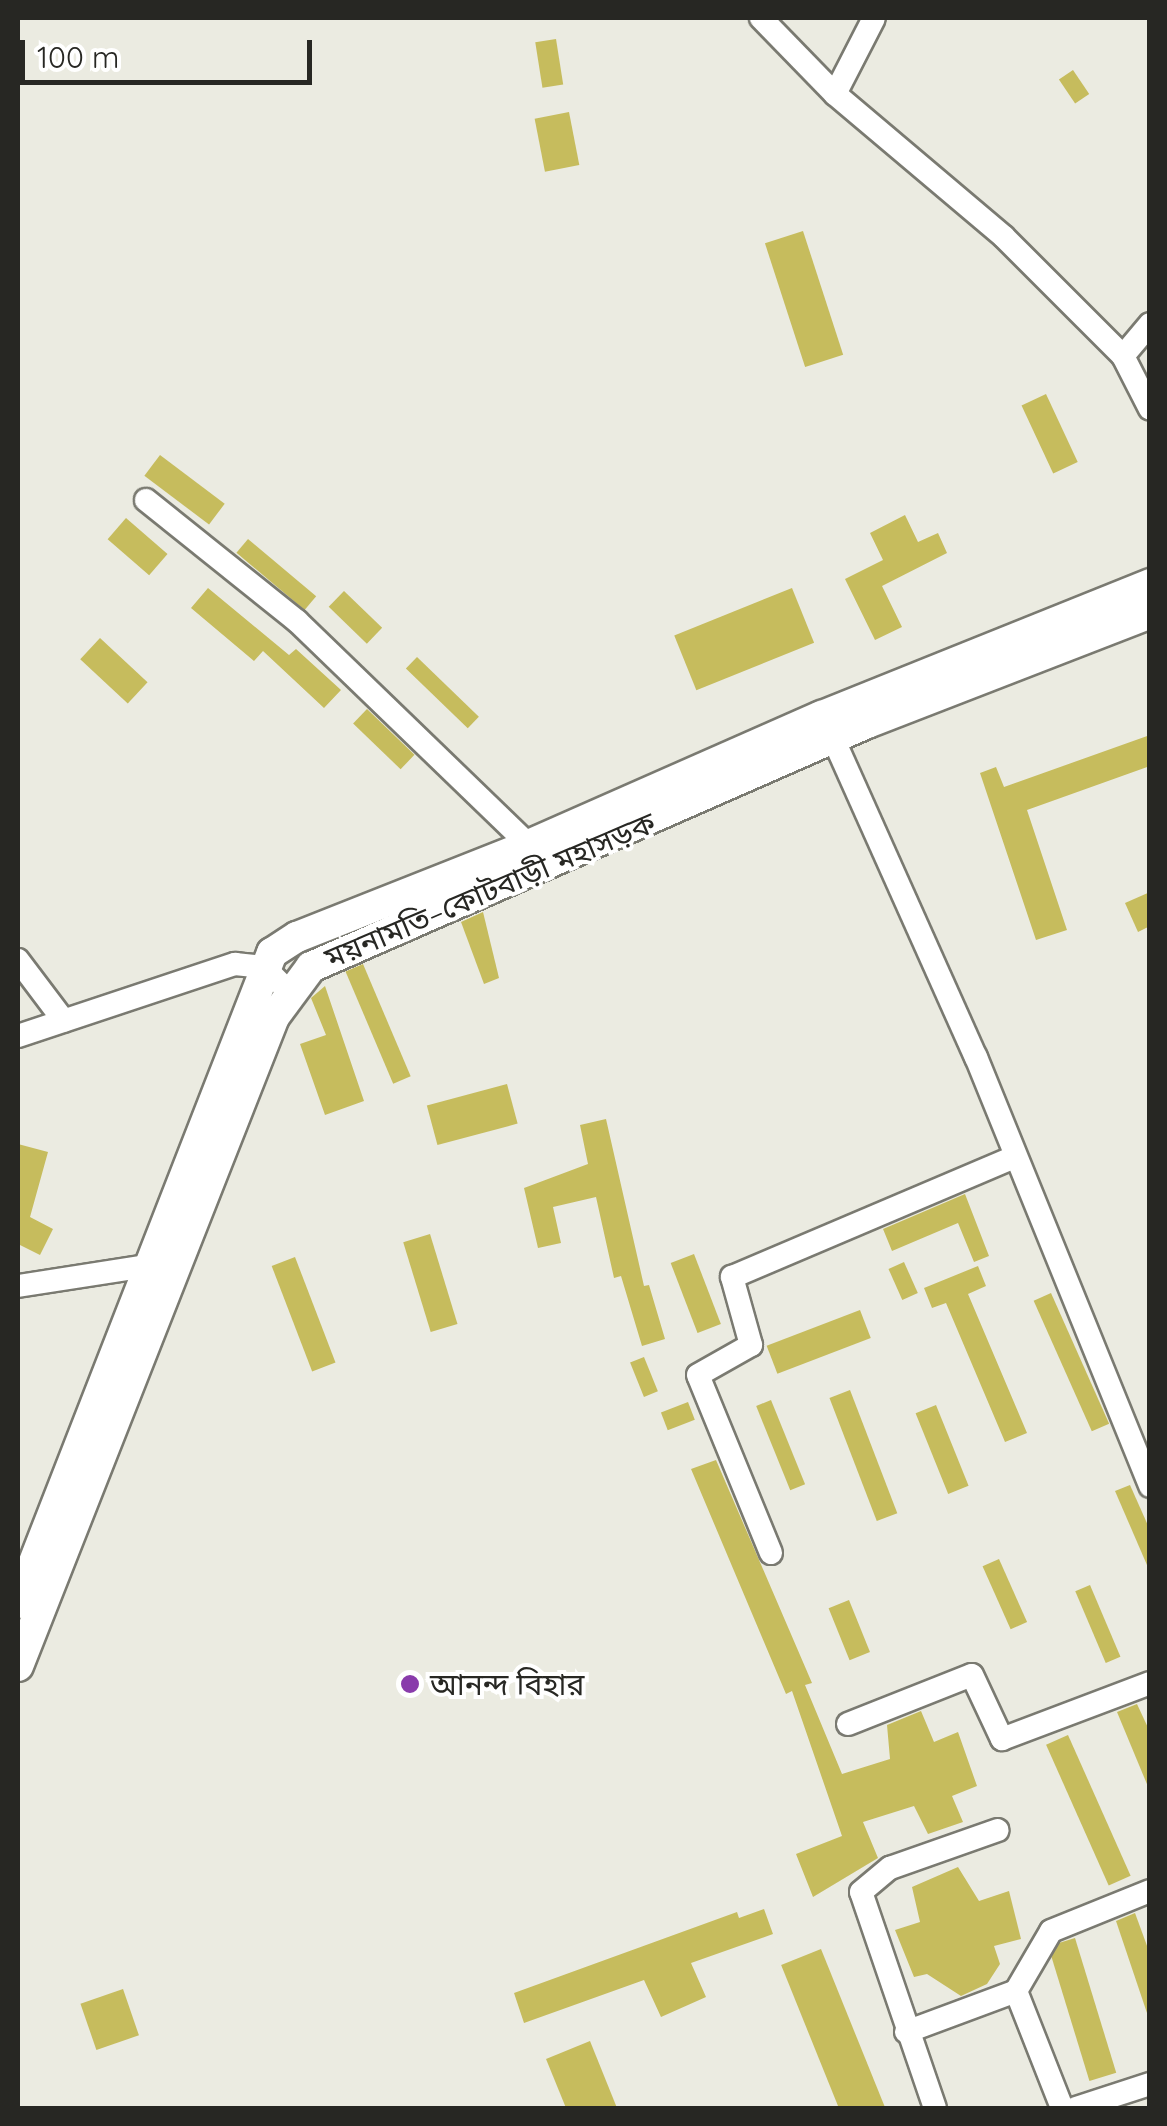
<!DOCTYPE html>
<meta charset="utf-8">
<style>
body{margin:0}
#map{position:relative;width:1167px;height:2126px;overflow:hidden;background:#ebebe1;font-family:Quicksand,"Noto Sans Bengali",sans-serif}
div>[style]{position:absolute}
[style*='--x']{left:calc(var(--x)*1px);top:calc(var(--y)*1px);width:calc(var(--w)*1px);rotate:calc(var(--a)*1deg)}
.building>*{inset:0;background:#c6bc5d;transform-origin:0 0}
.roads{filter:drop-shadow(2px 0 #7a7a71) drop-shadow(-2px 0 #7a7a71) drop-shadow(0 2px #7a7a71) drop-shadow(0 -2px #7a7a71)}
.street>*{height:22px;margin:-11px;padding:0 11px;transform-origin:11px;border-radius:11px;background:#fff}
.secondary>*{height:30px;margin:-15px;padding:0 15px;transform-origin:15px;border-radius:15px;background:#fff}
.dots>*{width:28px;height:28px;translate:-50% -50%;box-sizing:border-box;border:5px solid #fff;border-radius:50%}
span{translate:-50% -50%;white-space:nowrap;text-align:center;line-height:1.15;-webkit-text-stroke:8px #fff;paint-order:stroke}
.street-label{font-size:30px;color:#272723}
.poi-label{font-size:30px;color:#272723}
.left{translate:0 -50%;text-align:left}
.frame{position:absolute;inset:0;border:20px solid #272723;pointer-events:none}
.scale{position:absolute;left:20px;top:40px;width:292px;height:45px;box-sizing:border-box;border:5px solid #272723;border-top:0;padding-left:12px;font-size:30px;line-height:35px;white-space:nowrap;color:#272723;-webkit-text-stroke:8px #fff;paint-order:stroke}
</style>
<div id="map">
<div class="building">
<div style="left:556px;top:39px;width:46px;height:21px;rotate:81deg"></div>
<div style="left:1073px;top:70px;width:29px;height:17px;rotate:56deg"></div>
<div style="left:569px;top:112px;width:54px;height:35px;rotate:79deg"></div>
<div style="left:803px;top:231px;width:130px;height:40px;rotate:72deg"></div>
<div style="left:1046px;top:394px;width:75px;height:27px;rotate:65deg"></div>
<div style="left:160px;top:455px;width:81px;height:26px;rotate:37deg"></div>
<div style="clip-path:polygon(905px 515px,918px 542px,938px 533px,947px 553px,882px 586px,902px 627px,875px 640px,845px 579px,883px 560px,870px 533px)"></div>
<div style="left:126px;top:518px;width:55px;height:28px;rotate:41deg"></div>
<div style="left:248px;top:539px;width:89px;height:18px;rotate:40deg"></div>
<div style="clip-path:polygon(208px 588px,289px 655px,296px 649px,341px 690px,324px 708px,263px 651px,254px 661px,191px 608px)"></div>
<div style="left:792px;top:588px;width:59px;height:127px;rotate:68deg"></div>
<div style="left:344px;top:591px;width:53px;height:22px;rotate:44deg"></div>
<div style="left:100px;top:638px;width:65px;height:29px;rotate:43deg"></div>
<div style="left:417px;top:657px;width:86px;height:16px;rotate:44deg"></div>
<div style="left:367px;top:709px;width:66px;height:20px;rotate:44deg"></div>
<div style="clip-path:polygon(1150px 735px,1150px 766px,1027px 810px,1067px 930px,1036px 940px,980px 773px,996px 767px,1004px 787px)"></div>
<div style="clip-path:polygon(1150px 892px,1150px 926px,1138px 932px,1125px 903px)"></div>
<div style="clip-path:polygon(483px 912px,499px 978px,484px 984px,461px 922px)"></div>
<div style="left:363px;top:964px;width:122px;height:19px;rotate:67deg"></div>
<div style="clip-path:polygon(325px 986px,364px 1101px,325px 1115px,300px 1044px,326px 1035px,311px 998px)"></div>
<div style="left:507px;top:1084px;width:41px;height:83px;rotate:75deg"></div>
<div style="clip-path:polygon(606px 1119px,644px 1286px,649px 1285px,665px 1339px,642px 1346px,621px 1276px,614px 1278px,596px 1197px,553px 1207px,561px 1243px,538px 1248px,524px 1188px,588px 1164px,580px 1125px)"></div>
<div style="clip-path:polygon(18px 1144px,48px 1152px,30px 1217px,53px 1229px,40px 1255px,18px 1244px)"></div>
<div style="clip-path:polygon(965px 1194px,989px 1256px,974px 1262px,958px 1223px,892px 1251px,883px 1229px)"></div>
<div style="left:430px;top:1234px;width:94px;height:28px;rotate:73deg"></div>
<div style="left:694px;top:1254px;width:75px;height:25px;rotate:69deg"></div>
<div style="left:295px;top:1257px;width:113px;height:25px;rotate:69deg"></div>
<div style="left:904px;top:1262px;width:34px;height:17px;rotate:66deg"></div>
<div style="clip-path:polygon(978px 1266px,986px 1286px,968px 1294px,1027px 1433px,1005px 1442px,946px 1303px,932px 1308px,924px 1288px)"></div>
<div style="left:1051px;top:1293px;width:143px;height:19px;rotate:66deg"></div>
<div style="left:860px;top:1310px;width:30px;height:100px;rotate:69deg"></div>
<div style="left:644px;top:1357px;width:37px;height:15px;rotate:68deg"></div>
<div style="left:850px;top:1390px;width:132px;height:22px;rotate:69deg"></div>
<div style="left:771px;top:1400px;width:91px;height:16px;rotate:68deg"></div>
<div style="left:688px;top:1402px;width:19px;height:29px;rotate:69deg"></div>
<div style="left:936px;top:1405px;width:87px;height:22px;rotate:68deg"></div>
<div style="clip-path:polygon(716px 1460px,812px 1683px,805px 1685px,842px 1774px,890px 1759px,887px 1725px,921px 1711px,934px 1742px,958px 1732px,977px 1786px,952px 1796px,963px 1822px,928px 1834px,914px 1806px,863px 1822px,878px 1858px,813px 1897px,796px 1854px,842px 1836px,792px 1691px,786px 1694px,691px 1469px)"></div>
<div style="clip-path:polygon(1130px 1485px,1150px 1530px,1150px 1572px,1115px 1491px)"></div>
<div style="left:999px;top:1559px;width:69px;height:18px;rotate:66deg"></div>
<div style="left:1090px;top:1585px;width:78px;height:16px;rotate:67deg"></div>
<div style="left:849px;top:1600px;width:56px;height:22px;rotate:68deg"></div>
<div style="clip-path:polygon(1137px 1704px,1150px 1732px,1149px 1789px,1117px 1712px)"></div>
<div style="left:1068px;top:1735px;width:154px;height:24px;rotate:66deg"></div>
<div style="clip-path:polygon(958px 1867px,979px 1901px,1009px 1891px,1021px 1939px,994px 1946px,1000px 1964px,987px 1984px,961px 1996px,927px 1974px,914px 1977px,895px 1930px,920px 1922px,912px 1887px)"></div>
<div style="clip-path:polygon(764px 1909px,773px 1934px,691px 1963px,706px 1997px,661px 2017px,644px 1980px,524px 2023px,514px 1993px,737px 1912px,739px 1918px)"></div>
<div style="clip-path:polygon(1135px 1913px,1150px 1954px,1147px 2013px,1116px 1921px)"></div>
<div style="left:1075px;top:1938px;width:141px;height:28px;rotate:73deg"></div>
<div style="left:821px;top:1949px;width:171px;height:43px;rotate:68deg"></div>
<div style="left:123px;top:1989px;width:49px;height:45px;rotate:71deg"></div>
<div style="clip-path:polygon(590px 2041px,617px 2108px,566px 2108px,546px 2059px)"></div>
</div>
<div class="roads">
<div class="street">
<div style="--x:761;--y:18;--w:106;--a:45.8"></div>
<div style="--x:835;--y:94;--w:221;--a:40.2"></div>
<div style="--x:1004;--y:237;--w:168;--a:45"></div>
<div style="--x:1123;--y:356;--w:59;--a:63"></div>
<div style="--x:835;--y:94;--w:85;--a:-62.8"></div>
<div style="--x:1123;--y:356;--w:42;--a:-49.8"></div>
<div style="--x:146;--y:500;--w:193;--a:38.7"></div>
<div style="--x:297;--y:621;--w:322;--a:44"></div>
<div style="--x:833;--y:738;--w:350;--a:65.9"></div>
<div style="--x:976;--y:1057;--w:463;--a:67.9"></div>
<div style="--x:18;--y:960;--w:76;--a:53"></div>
<div style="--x:18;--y:1036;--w:229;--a:-18.4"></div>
<div style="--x:235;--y:964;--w:29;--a:6"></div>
<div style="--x:264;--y:967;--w:34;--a:45"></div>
<div style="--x:18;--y:1286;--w:131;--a:-8.8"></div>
<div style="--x:147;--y:1266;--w:16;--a:35"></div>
<div style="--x:771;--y:1553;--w:192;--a:-112.3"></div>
<div style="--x:698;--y:1375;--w:61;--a:-29.5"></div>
<div style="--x:751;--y:1345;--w:71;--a:-105.6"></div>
<div style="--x:732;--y:1277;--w:307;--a:-23"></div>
<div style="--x:848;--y:1724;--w:133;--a:-21.6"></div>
<div style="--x:972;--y:1675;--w:71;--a:64.9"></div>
<div style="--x:1002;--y:1739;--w:158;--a:-20.7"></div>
<div style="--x:1016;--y:1991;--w:69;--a:-59.7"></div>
<div style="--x:1051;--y:1931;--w:107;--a:-22"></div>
<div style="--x:906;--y:2032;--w:117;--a:-20.4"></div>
<div style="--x:1016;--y:1991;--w:126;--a:68.5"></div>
<div style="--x:935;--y:2108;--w:228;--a:-108.9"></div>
<div style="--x:861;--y:1892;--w:38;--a:-40"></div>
<div style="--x:890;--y:1868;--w:114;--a:-19.4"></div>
<div style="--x:1076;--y:2108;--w:78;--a:-18"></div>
</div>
<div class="secondary">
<div style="--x:18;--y:1603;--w:698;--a:-68.66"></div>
<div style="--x:272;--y:953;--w:30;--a:-33"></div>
<div style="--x:297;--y:937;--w:250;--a:-21.6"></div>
<div style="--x:529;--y:845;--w:320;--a:-23.8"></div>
<div style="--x:822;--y:716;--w:354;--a:-21.9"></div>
<div style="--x:18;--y:1666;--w:698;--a:-68.47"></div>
<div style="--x:274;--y:1017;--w:62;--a:-53.5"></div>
<div style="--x:311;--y:967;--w:607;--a:-23.69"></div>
<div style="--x:867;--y:723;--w:304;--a:-21.2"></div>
</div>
</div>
<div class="dots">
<div style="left:410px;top:1684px;background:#893bab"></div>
</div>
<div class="street-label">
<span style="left:490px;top:890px;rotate:-23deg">ময়নামতি–কোটবাড়ী মহাসড়ক</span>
</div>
<div class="poi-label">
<span class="left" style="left:430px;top:1684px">আনন্দ বিহার</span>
</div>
<div class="frame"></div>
<div class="scale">100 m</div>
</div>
